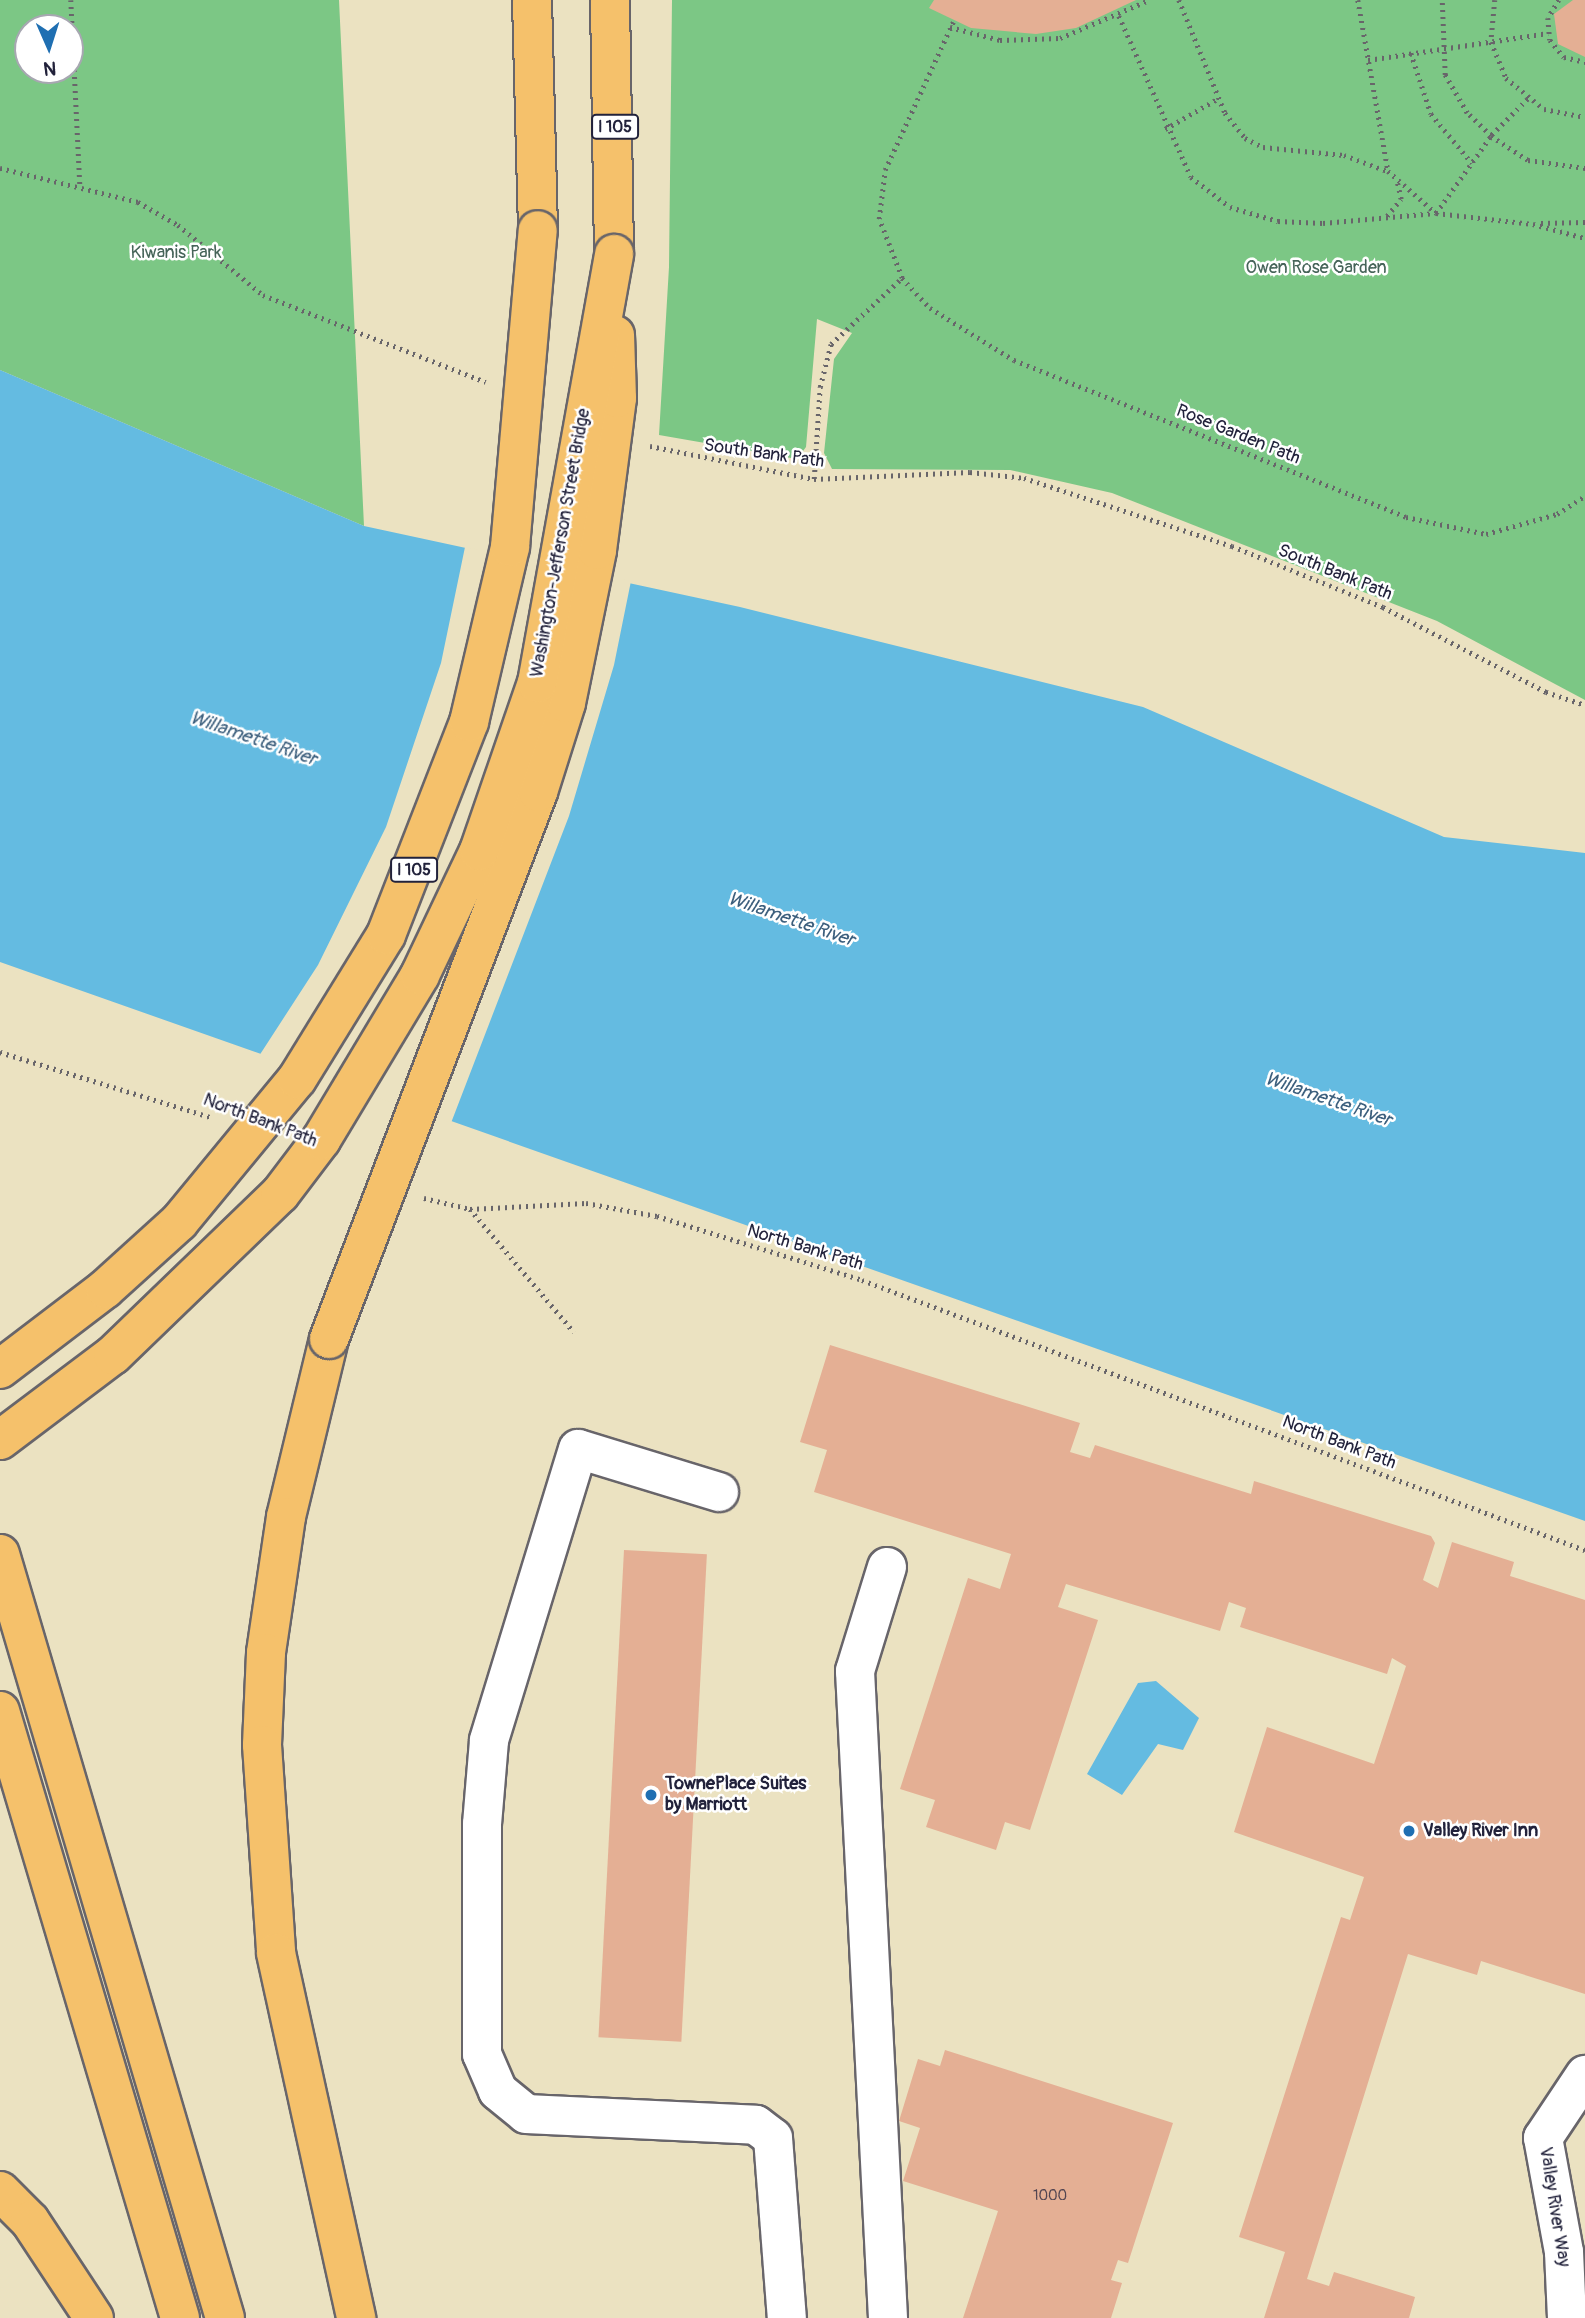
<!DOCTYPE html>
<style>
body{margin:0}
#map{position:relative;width:1585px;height:2318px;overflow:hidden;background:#ebe2c1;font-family:Pangolin,sans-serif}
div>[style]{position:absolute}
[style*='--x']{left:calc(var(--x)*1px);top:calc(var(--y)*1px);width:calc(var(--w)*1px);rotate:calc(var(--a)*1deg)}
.green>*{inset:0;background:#7cc785}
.water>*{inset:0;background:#64bbe1}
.pier>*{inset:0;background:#ebe2c1}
.building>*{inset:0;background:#e4af94;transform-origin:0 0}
.path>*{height:4.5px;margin-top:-2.25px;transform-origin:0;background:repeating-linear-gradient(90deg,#68656a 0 2px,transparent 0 7px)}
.roads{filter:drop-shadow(2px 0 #68656a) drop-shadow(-2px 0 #68656a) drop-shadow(0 2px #68656a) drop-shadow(0 -2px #68656a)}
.minor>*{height:38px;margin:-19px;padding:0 19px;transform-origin:19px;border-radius:19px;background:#fff}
.highway>*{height:38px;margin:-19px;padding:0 19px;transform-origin:19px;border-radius:19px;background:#f5c16b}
.bridges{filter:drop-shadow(2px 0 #68656a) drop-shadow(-2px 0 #68656a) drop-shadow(0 2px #68656a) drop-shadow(0 -2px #68656a)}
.highway-bridge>*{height:38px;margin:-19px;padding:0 19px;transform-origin:19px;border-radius:19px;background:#f5c16b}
.dots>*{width:19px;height:19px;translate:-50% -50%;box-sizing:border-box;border:4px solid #fff;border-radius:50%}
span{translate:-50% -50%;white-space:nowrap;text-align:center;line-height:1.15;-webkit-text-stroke:5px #fff;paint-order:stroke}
.number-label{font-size:14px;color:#524551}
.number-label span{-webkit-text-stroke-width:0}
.shield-label span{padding:2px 5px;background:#fff;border:2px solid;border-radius:5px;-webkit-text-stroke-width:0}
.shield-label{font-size:16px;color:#22223b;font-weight:700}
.park-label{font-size:18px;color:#466459}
.street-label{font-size:18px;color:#22223b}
.poi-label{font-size:18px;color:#22223b;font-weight:700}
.left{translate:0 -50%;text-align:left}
.water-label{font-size:19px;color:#3c5f7d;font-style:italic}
.north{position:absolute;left:14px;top:14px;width:70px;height:70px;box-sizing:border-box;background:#fff;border:2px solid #a7a7b1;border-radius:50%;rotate:177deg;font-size:19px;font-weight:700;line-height:28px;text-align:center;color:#22223b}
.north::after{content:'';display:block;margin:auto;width:24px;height:32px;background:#1f6fb2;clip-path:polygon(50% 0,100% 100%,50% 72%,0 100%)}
</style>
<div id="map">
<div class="green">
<div style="clip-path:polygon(evenodd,0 0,339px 0,364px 526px,0 370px,0 0,28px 28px,70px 28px,70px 70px,28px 70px,28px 28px)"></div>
<div style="clip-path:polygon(672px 0,1585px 0,1585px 700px,1437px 621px,1112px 493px,1010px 470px,832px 469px,824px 453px,834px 359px,852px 333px,817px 319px,806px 447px,797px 459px,659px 435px,669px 267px)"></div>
</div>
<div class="water">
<div style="clip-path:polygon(0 370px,364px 526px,740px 607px,1143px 707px,1444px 837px,1585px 853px,1585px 1521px,0 962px)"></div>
<div style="clip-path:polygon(1156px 1681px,1199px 1718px,1183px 1750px,1158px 1744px,1122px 1795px,1087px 1774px,1138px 1683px)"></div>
</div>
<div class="pier">
<div style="clip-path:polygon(465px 547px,631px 581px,614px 665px,569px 816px,451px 1123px,259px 1056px,318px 965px,386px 827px,441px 663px)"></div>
</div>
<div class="building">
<div style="clip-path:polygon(934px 0,1136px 0,1076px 28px,1036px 34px,971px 28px,929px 8px)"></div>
<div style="clip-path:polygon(1573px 0,1585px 0,1585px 57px,1558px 44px,1554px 14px)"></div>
<div style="clip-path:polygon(830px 1345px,1080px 1423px,1070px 1452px,1090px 1458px,1095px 1445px,1251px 1494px,1254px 1481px,1431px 1536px,1435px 1543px,1423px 1580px,1438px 1588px,1452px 1542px,1514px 1562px,1510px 1576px,1585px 1600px,1585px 1994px,1481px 1961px,1477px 1975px,1408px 1954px,1307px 2279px,1329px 2286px,1334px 2272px,1415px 2297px,1409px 2318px,1264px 2318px,1285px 2252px,1239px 2237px,1341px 1917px,1350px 1920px,1364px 1877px,1234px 1832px,1267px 1727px,1374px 1764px,1406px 1666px,1392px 1658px,1387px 1674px,1240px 1627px,1246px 1608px,1229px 1602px,1220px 1631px,1066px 1584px,1058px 1607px,1098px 1620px,1030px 1830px,1005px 1822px,996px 1850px,926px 1827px,935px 1800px,900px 1789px,968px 1578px,1000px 1589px,1011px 1554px,814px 1492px,827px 1450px,800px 1442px)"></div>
<div style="left:624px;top:1550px;width:83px;height:488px;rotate:3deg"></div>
<div style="clip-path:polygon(945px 2050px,1173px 2123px,1128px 2263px,1118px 2260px,1111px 2280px,1122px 2283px,1111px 2318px,963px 2318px,998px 2211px,903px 2181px,920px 2128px,899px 2121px,918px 2059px,940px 2066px)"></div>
</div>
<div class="path">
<div style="--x:71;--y:0;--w:185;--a:87.2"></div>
<div style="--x:1179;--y:0;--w:122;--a:67.8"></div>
<div style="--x:1225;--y:113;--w:32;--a:51"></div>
<div style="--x:1245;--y:138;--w:20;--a:27"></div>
<div style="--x:1263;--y:147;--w:81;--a:5.6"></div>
<div style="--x:1344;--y:155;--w:46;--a:20.4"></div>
<div style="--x:1358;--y:0;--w:174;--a:80"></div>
<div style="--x:1388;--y:171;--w:64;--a:41.2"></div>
<div style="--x:1436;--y:213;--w:95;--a:-54.5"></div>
<div style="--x:1491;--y:136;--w:33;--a:-136"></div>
<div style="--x:1467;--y:113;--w:44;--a:-120.1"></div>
<div style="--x:1445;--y:75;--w:75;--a:-92.3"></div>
<div style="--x:1495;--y:0;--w:42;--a:95.4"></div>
<div style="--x:1491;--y:42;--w:39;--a:67"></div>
<div style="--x:1506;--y:78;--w:49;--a:39.2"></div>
<div style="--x:1544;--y:109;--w:42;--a:11"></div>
<div style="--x:1559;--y:0;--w:21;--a:121"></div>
<div style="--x:1548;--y:18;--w:22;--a:85"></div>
<div style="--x:1550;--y:40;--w:22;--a:51"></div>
<div style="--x:1564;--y:57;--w:22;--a:13"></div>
<div style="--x:1119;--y:16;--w:176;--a:65.9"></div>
<div style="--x:1191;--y:177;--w:49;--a:37.6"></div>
<div style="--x:1230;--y:207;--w:50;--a:16.3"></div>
<div style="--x:1278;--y:221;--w:45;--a:2.5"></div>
<div style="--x:1323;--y:223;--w:113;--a:-5.1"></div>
<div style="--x:1436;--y:213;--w:98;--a:6.5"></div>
<div style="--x:1533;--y:224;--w:54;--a:15.1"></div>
<div style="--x:950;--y:27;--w:52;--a:14.6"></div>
<div style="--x:1000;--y:40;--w:60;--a:-1.9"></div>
<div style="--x:1060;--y:38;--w:97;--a:-23.1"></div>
<div style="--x:1411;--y:53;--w:64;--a:71.8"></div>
<div style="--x:1431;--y:114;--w:64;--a:50.1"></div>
<div style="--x:1368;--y:60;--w:182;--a:-8.5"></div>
<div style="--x:1528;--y:99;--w:52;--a:135"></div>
<div style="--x:1491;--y:136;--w:44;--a:33"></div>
<div style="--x:1528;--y:160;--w:58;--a:8"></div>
<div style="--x:1165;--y:129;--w:62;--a:-29.9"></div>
<div style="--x:0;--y:168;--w:142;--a:13.8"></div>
<div style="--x:138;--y:202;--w:46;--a:29.9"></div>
<div style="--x:178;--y:225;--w:110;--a:39.5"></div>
<div style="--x:263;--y:295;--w:239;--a:21.3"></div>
<div style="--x:1387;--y:216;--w:22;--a:-51"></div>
<div style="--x:1401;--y:199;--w:17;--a:-103"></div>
<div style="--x:1541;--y:223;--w:44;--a:-1.3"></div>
<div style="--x:902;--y:278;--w:41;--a:47"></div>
<div style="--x:930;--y:308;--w:99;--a:31.8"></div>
<div style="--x:1014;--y:360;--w:422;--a:21.8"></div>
<div style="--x:1406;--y:517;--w:82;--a:12"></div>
<div style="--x:1486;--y:534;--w:74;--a:-15.7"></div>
<div style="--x:1557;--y:514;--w:33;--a:-33"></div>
<div style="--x:650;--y:446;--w:167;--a:11.4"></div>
<div style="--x:814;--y:479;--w:156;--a:-2.6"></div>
<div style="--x:970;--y:472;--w:54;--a:6.3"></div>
<div style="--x:1024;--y:478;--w:219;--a:18.1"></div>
<div style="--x:1232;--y:546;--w:163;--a:22"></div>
<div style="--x:1383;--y:607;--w:184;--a:27.5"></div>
<div style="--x:1546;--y:692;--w:41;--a:18.4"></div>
<div style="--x:814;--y:479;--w:92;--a:-86.3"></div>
<div style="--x:820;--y:387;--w:44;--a:-75.7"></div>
<div style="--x:831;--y:344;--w:97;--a:-42.9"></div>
<div style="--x:902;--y:278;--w:63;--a:-111.3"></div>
<div style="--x:879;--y:219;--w:49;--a:-83"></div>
<div style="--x:885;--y:170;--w:163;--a:-65.3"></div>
<div style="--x:0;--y:1052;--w:223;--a:17.2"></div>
<div style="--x:424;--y:1198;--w:47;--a:13.4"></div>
<div style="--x:470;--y:1209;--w:116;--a:-3"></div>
<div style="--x:586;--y:1203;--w:72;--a:10.4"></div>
<div style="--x:657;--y:1216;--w:215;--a:17.3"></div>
<div style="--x:862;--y:1280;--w:772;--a:20.48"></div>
<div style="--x:470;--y:1209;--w:161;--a:49.8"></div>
</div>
<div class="roads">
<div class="minor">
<div style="--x:719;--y:1492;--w:147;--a:-163"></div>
<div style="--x:578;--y:1449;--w:305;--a:107"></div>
<div style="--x:489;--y:1741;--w:83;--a:94.8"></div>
<div style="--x:482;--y:1824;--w:230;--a:90"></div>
<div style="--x:482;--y:2054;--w:40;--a:66.6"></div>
<div style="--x:498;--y:2091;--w:36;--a:39"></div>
<div style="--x:526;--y:2114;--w:230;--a:2.7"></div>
<div style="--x:756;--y:2125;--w:21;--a:37"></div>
<div style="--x:773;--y:2138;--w:181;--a:85.6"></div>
<div style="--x:887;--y:1567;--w:109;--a:107.1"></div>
<div style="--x:855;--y:1671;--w:648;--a:87.08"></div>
<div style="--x:1567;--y:2318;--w:66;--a:-92.6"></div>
<div style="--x:1564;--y:2252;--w:116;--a:-100.4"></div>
<div style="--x:1543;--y:2138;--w:76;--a:-56.3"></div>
</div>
<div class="highway">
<div style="--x:532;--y:0;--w:230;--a:88.5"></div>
<div style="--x:610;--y:0;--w:254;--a:89.1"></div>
<div style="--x:329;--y:1339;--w:183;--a:103.6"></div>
<div style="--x:286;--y:1517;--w:137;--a:98.4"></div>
<div style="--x:266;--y:1653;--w:92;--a:92.5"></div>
<div style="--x:262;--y:1745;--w:208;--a:86.1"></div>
<div style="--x:276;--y:1953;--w:374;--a:77.6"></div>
<div style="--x:0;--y:1554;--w:796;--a:73.59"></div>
<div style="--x:0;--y:1711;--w:633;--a:73.48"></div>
<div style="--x:0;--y:2191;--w:42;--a:45"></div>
<div style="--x:30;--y:2221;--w:116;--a:56.6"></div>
</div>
</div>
<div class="bridges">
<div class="highway-bridge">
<div style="--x:329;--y:1339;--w:586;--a:-69.09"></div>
<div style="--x:538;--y:792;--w:93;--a:-72.5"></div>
<div style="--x:566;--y:703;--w:156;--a:-78.5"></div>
<div style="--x:597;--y:550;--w:153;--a:-82.5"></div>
<div style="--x:617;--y:398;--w:63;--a:-91.8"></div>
<div style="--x:0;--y:1369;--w:132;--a:-37.3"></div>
<div style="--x:105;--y:1289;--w:100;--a:-42.2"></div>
<div style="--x:179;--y:1222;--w:185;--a:-50.5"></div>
<div style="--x:297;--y:1079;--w:169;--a:-58.3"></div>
<div style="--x:386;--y:935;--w:229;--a:-68.7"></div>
<div style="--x:469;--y:722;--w:180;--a:-76.8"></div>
<div style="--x:510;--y:547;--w:318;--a:-85"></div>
<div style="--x:0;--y:1440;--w:141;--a:-37"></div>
<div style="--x:113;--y:1355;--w:232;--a:-44"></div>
<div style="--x:280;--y:1194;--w:68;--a:-52.8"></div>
<div style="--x:321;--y:1140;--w:192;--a:-59"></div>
<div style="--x:420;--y:975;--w:137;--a:-64.6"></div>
<div style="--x:479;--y:851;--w:178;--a:-71"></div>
<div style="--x:537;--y:683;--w:436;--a:-79.8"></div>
</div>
</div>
<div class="dots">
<div style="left:651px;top:1795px;background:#1f6fb2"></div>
<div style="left:1409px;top:1831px;background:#1f6fb2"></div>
</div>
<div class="number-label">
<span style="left:1050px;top:2196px">1000</span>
</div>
<div class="shield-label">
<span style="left:615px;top:127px">I 105</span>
<span style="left:414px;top:870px">I 105</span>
</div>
<div class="park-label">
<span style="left:176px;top:253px">Kiwanis Park</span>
<span style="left:1316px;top:268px">Owen Rose Garden</span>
</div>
<div class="street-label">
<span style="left:1238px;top:435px;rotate:22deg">Rose Garden Path</span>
<span style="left:764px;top:454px;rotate:8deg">South Bank Path</span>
<span style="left:561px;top:543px;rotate:-80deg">Washington-Jefferson Street Bridge</span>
<span style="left:1335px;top:573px;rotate:22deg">South Bank Path</span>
<span style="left:260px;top:1121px;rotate:21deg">North Bank Path</span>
<span style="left:805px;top:1248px;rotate:17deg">North Bank Path</span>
<span style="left:1339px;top:1443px;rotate:21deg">North Bank Path</span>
<span style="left:1554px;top:2207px;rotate:81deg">Valley River Way</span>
</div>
<div class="poi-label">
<span class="left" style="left:665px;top:1795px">TownePlace Suites<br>by Marriott</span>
<span class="left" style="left:1423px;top:1831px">Valley River Inn</span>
</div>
<div class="water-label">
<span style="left:253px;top:739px;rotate:19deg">Willamette River</span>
<span style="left:791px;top:920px;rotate:19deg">Willamette River</span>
<span style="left:1328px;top:1100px;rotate:19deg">Willamette River</span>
</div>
<div class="north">N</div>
</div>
